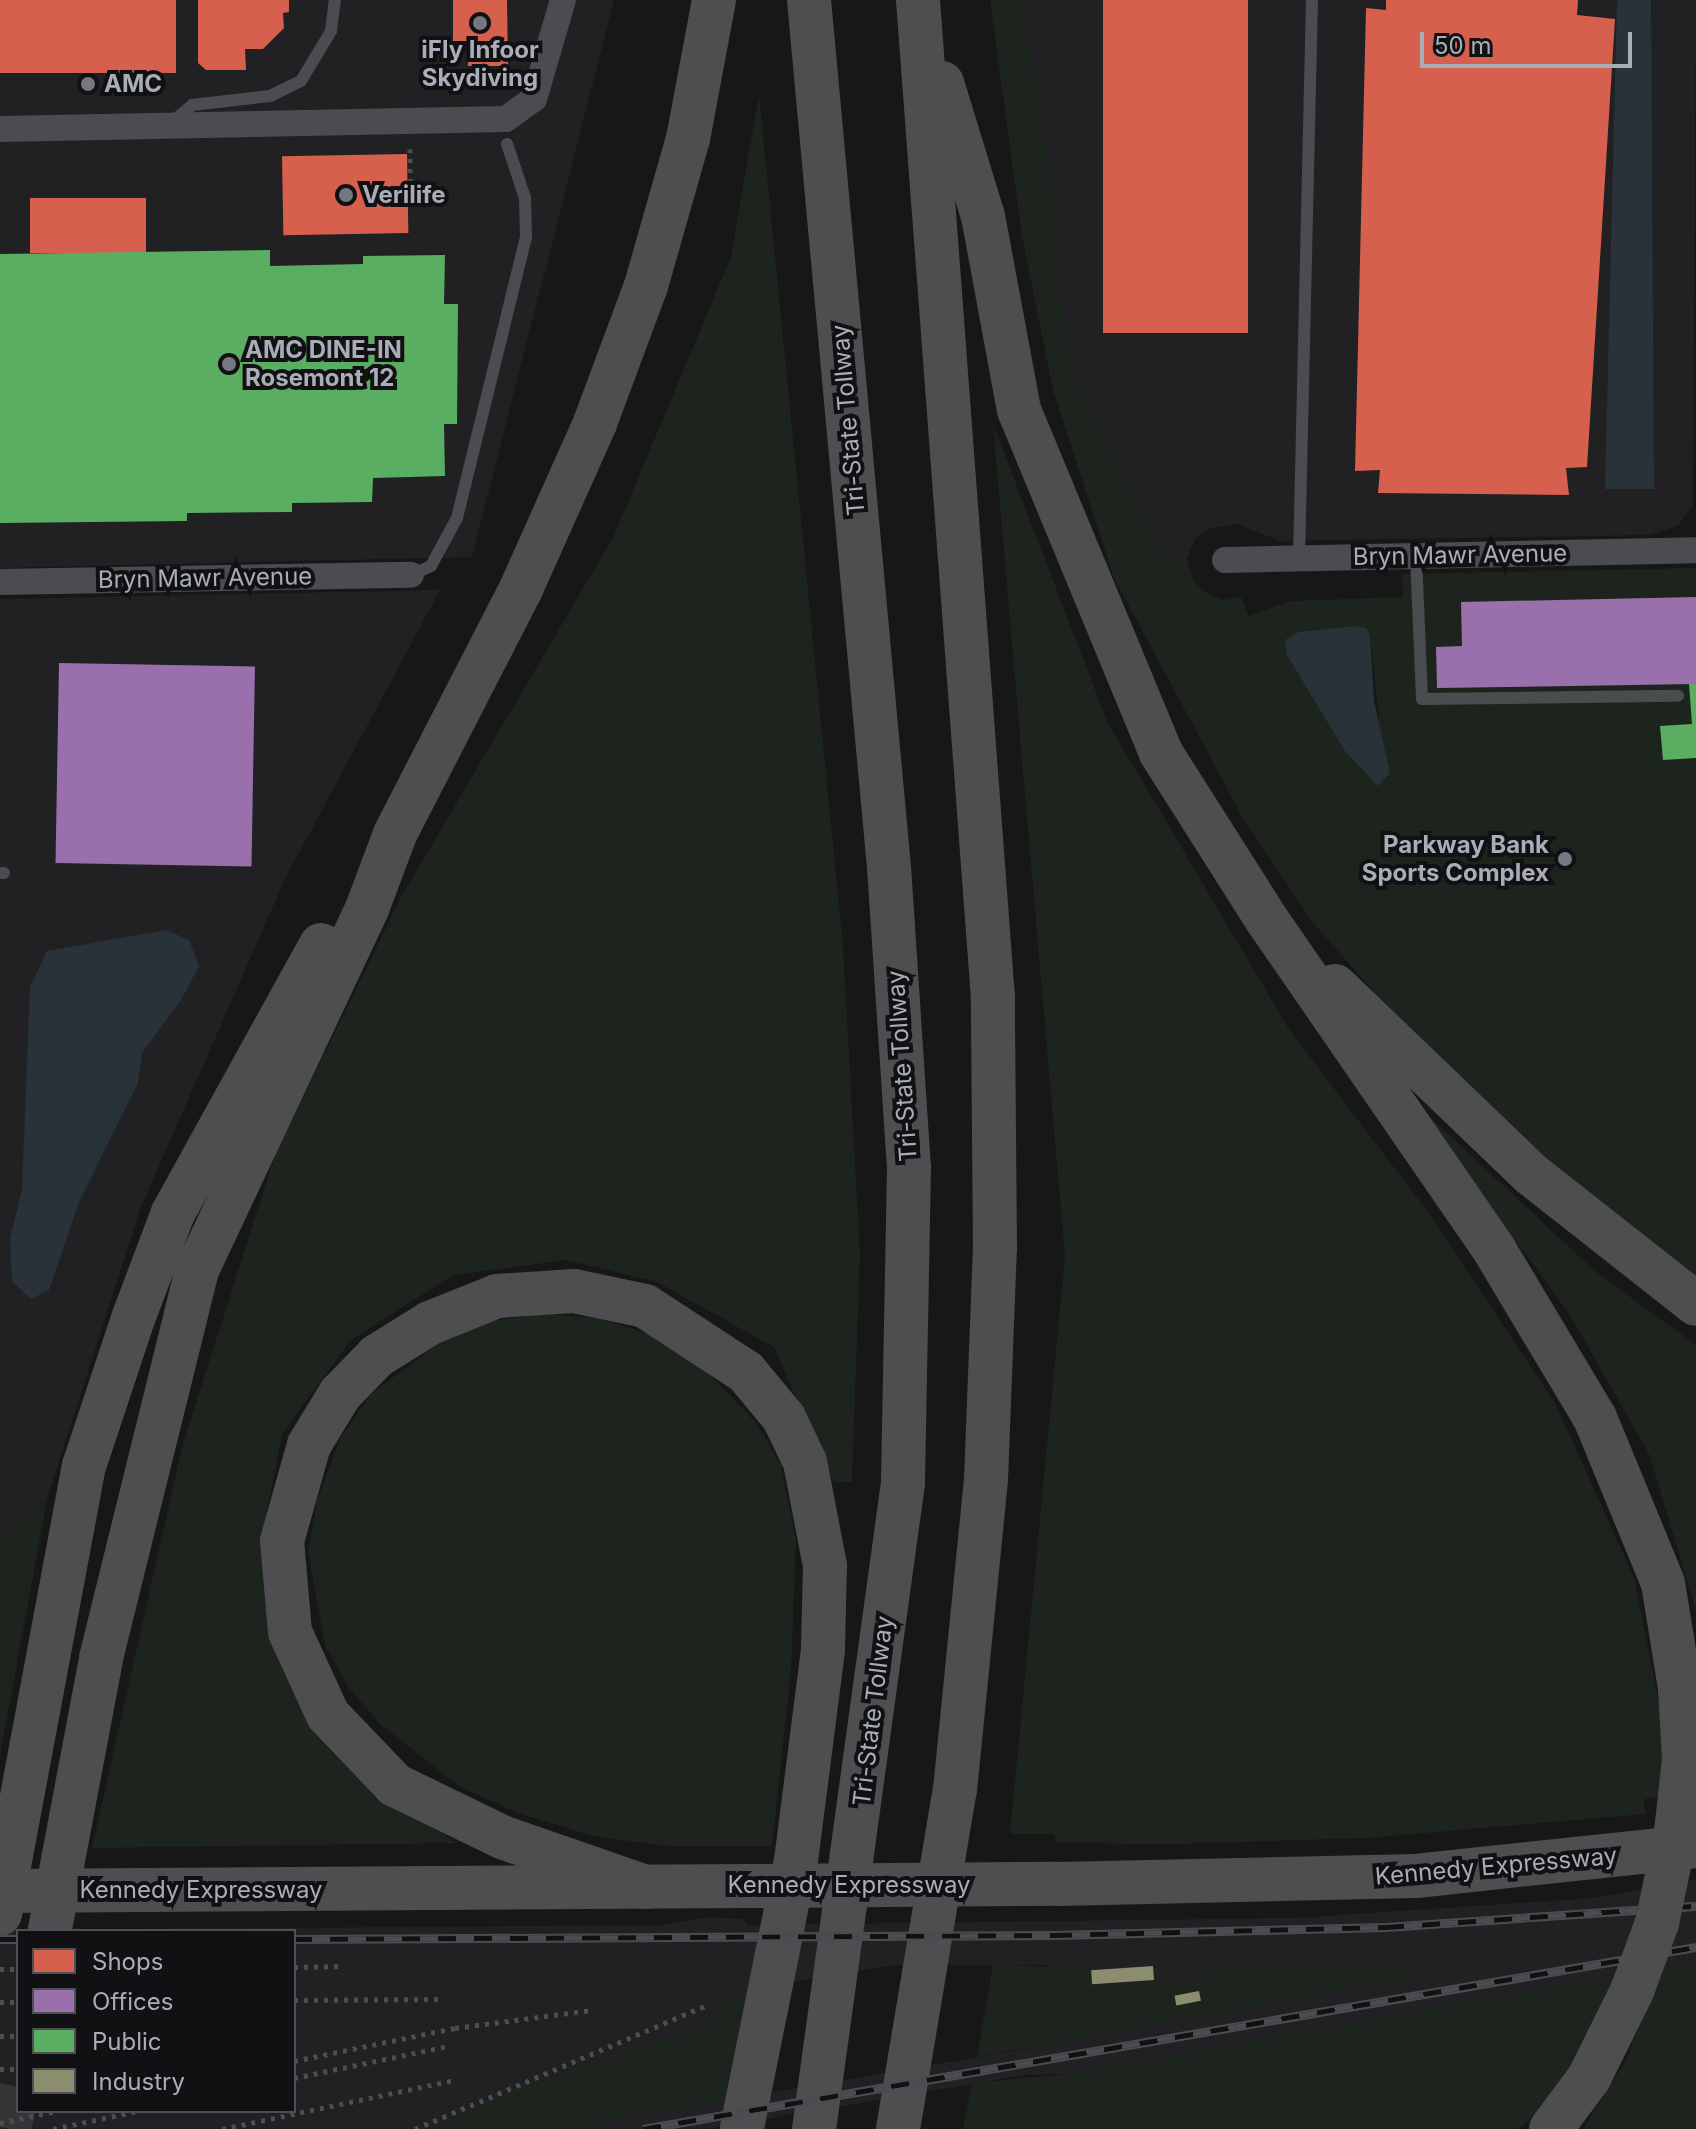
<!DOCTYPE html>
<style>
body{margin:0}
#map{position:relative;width:1696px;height:2129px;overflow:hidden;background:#171717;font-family:Inter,sans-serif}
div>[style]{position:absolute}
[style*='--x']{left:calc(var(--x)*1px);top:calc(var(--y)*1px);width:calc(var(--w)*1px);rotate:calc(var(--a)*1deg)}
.built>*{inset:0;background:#212123}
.green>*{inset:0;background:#1d241e}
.water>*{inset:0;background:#2a3239}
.shops>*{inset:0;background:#d6604d;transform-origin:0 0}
.offices>*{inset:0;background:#9970ab;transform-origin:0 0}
.public>*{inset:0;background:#5aae61}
.industry>*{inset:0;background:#8c8c6e;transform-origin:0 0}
.highway-tunnel>*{height:44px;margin-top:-22px;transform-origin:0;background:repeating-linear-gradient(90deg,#343537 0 44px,transparent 0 66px)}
.path>*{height:5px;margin-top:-2.5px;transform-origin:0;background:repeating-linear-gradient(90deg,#4d4e52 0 4px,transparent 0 10px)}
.lane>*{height:12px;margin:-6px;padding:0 6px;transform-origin:6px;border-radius:6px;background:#4b4c50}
.street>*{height:26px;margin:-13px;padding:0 13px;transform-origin:13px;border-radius:13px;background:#4b4c50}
.highway>*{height:44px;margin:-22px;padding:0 22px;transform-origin:22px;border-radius:22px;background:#4e4e51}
.rail>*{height:9px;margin-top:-4.5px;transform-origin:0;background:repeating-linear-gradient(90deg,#111113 0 18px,#4b4c4f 0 36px);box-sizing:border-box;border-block:2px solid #4b4c4f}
.highway-bridge>*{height:44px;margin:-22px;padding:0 22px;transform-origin:22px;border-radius:22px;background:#4e4e51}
.dots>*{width:22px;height:22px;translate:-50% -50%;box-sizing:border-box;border:4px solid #111113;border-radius:50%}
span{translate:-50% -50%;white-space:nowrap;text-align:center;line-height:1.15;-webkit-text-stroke:8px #111113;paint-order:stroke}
.poi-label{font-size:24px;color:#a8adb8;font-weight:700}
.left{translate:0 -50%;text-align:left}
.right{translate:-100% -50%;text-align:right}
.street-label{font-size:24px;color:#a8adb8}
.legend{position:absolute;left:16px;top:1929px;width:280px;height:184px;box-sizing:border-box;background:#111113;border:2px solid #4d4f55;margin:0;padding:10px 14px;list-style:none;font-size:24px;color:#a8adb8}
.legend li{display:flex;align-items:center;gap:16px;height:40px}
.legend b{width:40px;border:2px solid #4d4f55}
.scale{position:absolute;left:1420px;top:32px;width:212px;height:36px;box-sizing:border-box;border:4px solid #a8adb8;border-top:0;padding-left:10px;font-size:24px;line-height:28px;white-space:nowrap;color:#a8adb8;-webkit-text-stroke:6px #111113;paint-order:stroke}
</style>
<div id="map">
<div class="built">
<div style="clip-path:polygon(0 0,614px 0,472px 557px,0 568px)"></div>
<div style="clip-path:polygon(1023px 0,1696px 0,1693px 506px,1677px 526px,1649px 535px,1280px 541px,1237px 524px,1209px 529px,1195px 539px,1187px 559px,1166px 558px,1069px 365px,1047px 147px)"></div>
<div style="clip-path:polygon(440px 590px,285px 879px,141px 1207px,47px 1499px,0 1543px,0 599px)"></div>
<div style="clip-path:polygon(evenodd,1696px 1879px,1696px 1963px,1067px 2074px,1026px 2075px,707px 2129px,0 2129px,0 1930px,661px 1925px,708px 1917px,743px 1919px,747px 1925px,1295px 1918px,1593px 1898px,1696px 1879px,18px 1931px,294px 1931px,294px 2111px,18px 2111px,18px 1931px,1696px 1879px,895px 1965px,1049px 1965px,1031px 2048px,715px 2102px,749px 1989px,895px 1965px)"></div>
</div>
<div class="green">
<div style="clip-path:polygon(evenodd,990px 0,1023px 0,1047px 147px,1069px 365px,1166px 558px,1187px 559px,1193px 580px,1205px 592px,1223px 600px,1241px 597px,1248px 616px,1291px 601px,1403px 597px,1402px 574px,1696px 568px,1696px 1281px,1597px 1209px,1425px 1051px,1310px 919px,1244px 820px,1114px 578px,1053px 390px,1022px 236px,990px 0,1370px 635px,1379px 717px,1287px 655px,1370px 635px)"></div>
<div style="clip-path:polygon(759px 94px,843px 946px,860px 1253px,852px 1482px,833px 1482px,774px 1347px,657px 1282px,566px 1260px,453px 1275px,350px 1341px,282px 1434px,268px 1506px,265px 1575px,397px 1803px,457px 1843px,92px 1848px,182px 1447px,275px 1155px,401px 897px,613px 538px,731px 257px)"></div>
<div style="clip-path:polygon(993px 424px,1107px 721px,1288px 1028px,1431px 1216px,1556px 1405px,1634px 1578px,1660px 1708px,1665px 1761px,1661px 1797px,1644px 1799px,1645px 1814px,1367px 1838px,1175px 1844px,1055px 1843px,1055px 1834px,1010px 1834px,1065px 1257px)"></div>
<div style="clip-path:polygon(1419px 1107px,1596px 1272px,1696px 1345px,1696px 1610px,1649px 1454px,1570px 1315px)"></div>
<div style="clip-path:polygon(543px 1314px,598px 1318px,657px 1337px,697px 1361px,756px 1423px,781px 1465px,796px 1539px,791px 1669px,772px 1846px,667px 1846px,592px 1836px,521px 1814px,460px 1787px,379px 1723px,349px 1688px,325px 1645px,308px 1551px,317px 1501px,340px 1439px,371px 1394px,445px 1339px,492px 1321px)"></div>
<div style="clip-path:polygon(47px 1499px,0 1756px,0 1543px)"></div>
<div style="clip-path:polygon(1206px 1963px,1412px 1966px,1412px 1978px,977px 2057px,993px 1965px,1091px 1967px,1092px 1981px,1204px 1979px)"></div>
<div style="clip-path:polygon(1696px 1963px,1696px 2129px,1583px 2129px,1625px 2062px,1662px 1969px)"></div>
<div style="clip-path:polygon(1616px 1975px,1588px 2045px,1545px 2105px,1518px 2129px,963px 2129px,972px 2083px,1067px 2074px)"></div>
<div style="clip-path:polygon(749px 1989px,729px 2100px,557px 2129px,426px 2129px,566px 2068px,599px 2065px,657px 2040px,709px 2032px,720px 1995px)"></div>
</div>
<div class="water">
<div style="clip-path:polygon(1617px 0,1651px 0,1654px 489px,1605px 489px)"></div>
<div style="clip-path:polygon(1355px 626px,1366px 628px,1370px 635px,1374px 701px,1390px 773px,1378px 786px,1345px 751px,1287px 655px,1285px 640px,1299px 632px)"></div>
<div style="clip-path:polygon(166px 930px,189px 940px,199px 966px,181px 1000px,142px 1053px,138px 1083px,79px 1202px,49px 1290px,31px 1299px,12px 1281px,10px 1239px,22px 1190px,30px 987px,47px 951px)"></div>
</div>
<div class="shops">
<div style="left:0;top:0;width:176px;height:73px"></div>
<div style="clip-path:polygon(198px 0,289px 0,289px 12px,283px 13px,284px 28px,263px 49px,245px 49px,246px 70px,206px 70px,198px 63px)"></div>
<div style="clip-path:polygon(453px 0,507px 0,508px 66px,468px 66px,468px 46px,453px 45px)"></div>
<div style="left:1103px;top:0;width:145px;height:333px"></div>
<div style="clip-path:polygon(1386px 0,1578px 0,1577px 15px,1615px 19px,1587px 467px,1566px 468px,1569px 495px,1378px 493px,1380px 470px,1355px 471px,1366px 8px,1386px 10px)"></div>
<div style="left:407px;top:154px;width:79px;height:125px;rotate:89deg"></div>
<div style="left:30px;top:198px;width:116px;height:55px"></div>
</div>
<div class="offices">
<div style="clip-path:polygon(1696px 597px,1696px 684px,1437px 688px,1436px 647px,1462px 646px,1461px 602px)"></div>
<div style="left:59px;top:663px;width:196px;height:200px;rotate:1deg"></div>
</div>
<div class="public">
<div style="clip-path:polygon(270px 250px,270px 266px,363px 264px,363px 256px,445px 255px,444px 304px,458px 304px,457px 424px,444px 424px,445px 476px,373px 478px,372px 502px,292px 503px,292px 512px,187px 513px,187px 521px,0 523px,0 254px)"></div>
<div style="clip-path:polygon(1689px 684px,1696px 684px,1696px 758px,1663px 760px,1660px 726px,1692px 724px)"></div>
</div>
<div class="industry">
<div style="left:1153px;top:1966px;width:14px;height:62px;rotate:86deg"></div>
<div style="left:1199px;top:1991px;width:10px;height:25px;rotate:79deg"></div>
</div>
<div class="highway-tunnel">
<div style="--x:9;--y:2129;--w:43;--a:-77.9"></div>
</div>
<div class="path">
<div style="--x:410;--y:149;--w:31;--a:90"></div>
<div style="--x:410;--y:180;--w:25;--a:69"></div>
<div style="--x:294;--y:1967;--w:48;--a:-1.2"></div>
<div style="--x:0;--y:1969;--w:18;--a:0"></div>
<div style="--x:294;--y:2000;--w:148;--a:-0.4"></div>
<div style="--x:0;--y:2002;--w:18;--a:0"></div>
<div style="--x:0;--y:2036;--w:18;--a:0"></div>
<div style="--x:294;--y:2061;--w:164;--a:-11.6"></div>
<div style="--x:455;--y:2028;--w:137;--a:-7.5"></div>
<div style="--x:0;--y:2069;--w:18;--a:0"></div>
<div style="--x:294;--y:2078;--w:157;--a:-11.7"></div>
<div style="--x:0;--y:2123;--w:57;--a:-12.1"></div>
<div style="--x:53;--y:2129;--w:87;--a:-12"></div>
<div style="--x:222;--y:2129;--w:237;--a:-11.9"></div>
<div style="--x:415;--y:2129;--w:319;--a:-23"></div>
</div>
<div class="lane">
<div style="--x:172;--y:122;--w:26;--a:-40"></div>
<div style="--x:192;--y:105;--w:79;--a:-6.6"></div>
<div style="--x:270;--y:96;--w:34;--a:-26"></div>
<div style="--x:301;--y:81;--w:58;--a:-59"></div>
<div style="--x:331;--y:31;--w:31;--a:-83"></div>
<div style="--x:1416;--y:556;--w:143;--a:87.6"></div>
<div style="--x:1422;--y:699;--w:256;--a:-0.7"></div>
<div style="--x:1299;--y:559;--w:559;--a:-88.67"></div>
<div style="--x:411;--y:575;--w:22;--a:-24"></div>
<div style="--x:431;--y:566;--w:55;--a:-61.6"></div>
<div style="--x:457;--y:518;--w:288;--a:-76.2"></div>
<div style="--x:526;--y:238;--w:40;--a:-91.4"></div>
<div style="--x:525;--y:198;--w:57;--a:-108.4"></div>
<div style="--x:0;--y:873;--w:4;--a:0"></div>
</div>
<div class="street">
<div style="--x:0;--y:129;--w:506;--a:-1.13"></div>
<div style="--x:506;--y:119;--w:34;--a:-36"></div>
<div style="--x:534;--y:99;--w:103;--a:-73.7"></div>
<div style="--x:1225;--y:560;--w:471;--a:-1.2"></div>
<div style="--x:0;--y:582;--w:411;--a:-1"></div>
</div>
<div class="highway">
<div style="--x:809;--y:0;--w:871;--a:84.73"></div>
<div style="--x:889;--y:867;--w:302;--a:86.2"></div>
<div style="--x:909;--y:1168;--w:315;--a:91.1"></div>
<div style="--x:903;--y:1483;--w:652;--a:97.84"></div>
<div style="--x:942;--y:83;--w:139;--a:72.9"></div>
<div style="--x:983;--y:216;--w:197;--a:79.5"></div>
<div style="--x:1019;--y:410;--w:371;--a:67.5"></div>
<div style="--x:1161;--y:753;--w:198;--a:57.6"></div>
<div style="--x:1267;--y:920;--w:402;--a:55.4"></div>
<div style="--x:1495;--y:1251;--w:195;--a:59.1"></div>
<div style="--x:1595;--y:1418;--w:178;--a:67.6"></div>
<div style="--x:1663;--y:1583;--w:106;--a:80.8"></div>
<div style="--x:1680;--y:1688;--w:71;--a:86.8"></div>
<div style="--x:1335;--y:986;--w:272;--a:43.8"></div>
<div style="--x:1531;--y:1174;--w:210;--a:38.2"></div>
<div style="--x:1059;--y:1884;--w:357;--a:-1.3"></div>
<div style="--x:1416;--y:1876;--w:282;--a:-6.1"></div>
<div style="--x:646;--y:1887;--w:152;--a:-160.9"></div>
<div style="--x:502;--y:1837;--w:119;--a:-154.1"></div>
<div style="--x:395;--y:1785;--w:97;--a:-133.7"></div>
<div style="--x:328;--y:1715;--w:91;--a:-114.6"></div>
<div style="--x:290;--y:1632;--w:91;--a:-95"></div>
<div style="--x:282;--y:1541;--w:100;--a:-74.3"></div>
<div style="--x:309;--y:1445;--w:60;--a:-58.7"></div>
<div style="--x:340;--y:1394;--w:53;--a:-45.8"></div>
<div style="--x:377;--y:1356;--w:62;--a:-31.9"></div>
<div style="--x:430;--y:1323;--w:72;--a:-21.9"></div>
<div style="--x:497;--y:1296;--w:77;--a:-3.7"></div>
<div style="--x:574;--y:1291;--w:73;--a:11.9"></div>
<div style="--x:645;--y:1306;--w:121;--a:33.2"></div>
<div style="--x:746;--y:1372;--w:60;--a:50.4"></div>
<div style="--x:784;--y:1418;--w:49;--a:64.5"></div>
<div style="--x:805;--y:1462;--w:106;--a:79.1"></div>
<div style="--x:825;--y:1566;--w:84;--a:91.4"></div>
<div style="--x:823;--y:1650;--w:212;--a:97.3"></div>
<div style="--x:796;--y:1860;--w:274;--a:101.4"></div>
<div style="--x:145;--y:1890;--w:602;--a:-0.38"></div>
<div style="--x:0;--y:1914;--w:456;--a:-79.4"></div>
<div style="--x:84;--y:1466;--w:158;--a:-71.6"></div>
<div style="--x:134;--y:1316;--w:110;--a:-69.3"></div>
<div style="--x:173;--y:1213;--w:306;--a:-61.1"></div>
<div style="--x:50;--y:1929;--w:276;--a:-79.3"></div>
<div style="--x:101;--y:1658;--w:400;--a:-76.1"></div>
<div style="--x:197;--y:1270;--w:402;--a:-64.8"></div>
<div style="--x:368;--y:906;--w:77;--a:-69.4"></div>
<div style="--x:395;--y:834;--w:273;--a:-62.8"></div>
<div style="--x:520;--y:591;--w:184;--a:-65.9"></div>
<div style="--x:595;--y:423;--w:146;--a:-69.6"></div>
<div style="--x:646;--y:286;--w:153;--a:-74.1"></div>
<div style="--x:688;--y:139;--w:141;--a:-79.4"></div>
<div style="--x:898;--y:2129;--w:344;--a:-80.5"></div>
<div style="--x:955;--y:1790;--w:312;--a:-84.3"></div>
<div style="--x:986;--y:1480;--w:232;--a:-87.8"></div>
<div style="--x:995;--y:1248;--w:250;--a:-90.5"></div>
<div style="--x:993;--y:998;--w:1001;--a:-94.3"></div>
<div style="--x:1551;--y:2129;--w:64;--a:-53.3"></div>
<div style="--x:1589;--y:2078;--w:97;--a:-63.7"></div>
</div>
<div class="rail">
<div style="--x:0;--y:1939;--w:18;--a:0"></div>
<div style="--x:294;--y:1939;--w:760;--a:-0.3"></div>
<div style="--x:1054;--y:1935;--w:332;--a:-1.4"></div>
<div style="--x:1386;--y:1927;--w:311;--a:-3.9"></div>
<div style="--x:643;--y:2129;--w:1069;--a:-9.81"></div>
</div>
<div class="highway-bridge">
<div style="--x:747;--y:1886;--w:312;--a:-0.4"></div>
<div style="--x:0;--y:1891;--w:145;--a:-0.4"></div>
<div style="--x:1632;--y:1991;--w:72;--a:-69.8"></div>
<div style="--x:1657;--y:1923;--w:93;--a:-78.2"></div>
<div style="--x:1676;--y:1832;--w:73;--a:-83.7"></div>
</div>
<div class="dots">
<div style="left:480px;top:23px;background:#757880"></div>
<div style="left:88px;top:84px;background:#757880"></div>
<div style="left:346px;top:195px;background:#757880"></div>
<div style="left:229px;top:364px;background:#757880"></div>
<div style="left:1565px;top:859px;background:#757880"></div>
</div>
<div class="poi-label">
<span style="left:480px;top:64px">iFly Infoor<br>Skydiving</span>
<span class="left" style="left:104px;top:84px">AMC</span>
<span class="left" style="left:362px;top:195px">Verilife</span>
<span class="left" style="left:245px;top:364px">AMC DINE-IN<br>Rosemont 12</span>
<span class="right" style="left:1549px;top:859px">Parkway Bank<br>Sports Complex</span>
</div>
<div class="street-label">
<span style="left:848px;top:420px;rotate:-95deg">Tri-State Tollway</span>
<span style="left:1460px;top:555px;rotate:-1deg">Bryn Mawr Avenue</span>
<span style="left:205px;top:578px;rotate:-1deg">Bryn Mawr Avenue</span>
<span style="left:902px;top:1066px;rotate:-94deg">Tri-State Tollway</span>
<span style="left:873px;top:1711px;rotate:-83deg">Tri-State Tollway</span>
<span style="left:1496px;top:1866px;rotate:-5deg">Kennedy Expressway</span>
<span style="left:849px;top:1885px">Kennedy Expressway</span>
<span style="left:201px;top:1890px">Kennedy Expressway</span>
</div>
<ul class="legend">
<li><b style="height:22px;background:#d6604d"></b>Shops</li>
<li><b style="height:22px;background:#9970ab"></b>Offices</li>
<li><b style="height:22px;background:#5aae61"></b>Public</li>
<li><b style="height:22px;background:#8c8c6e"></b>Industry</li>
</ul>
<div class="scale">50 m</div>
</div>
